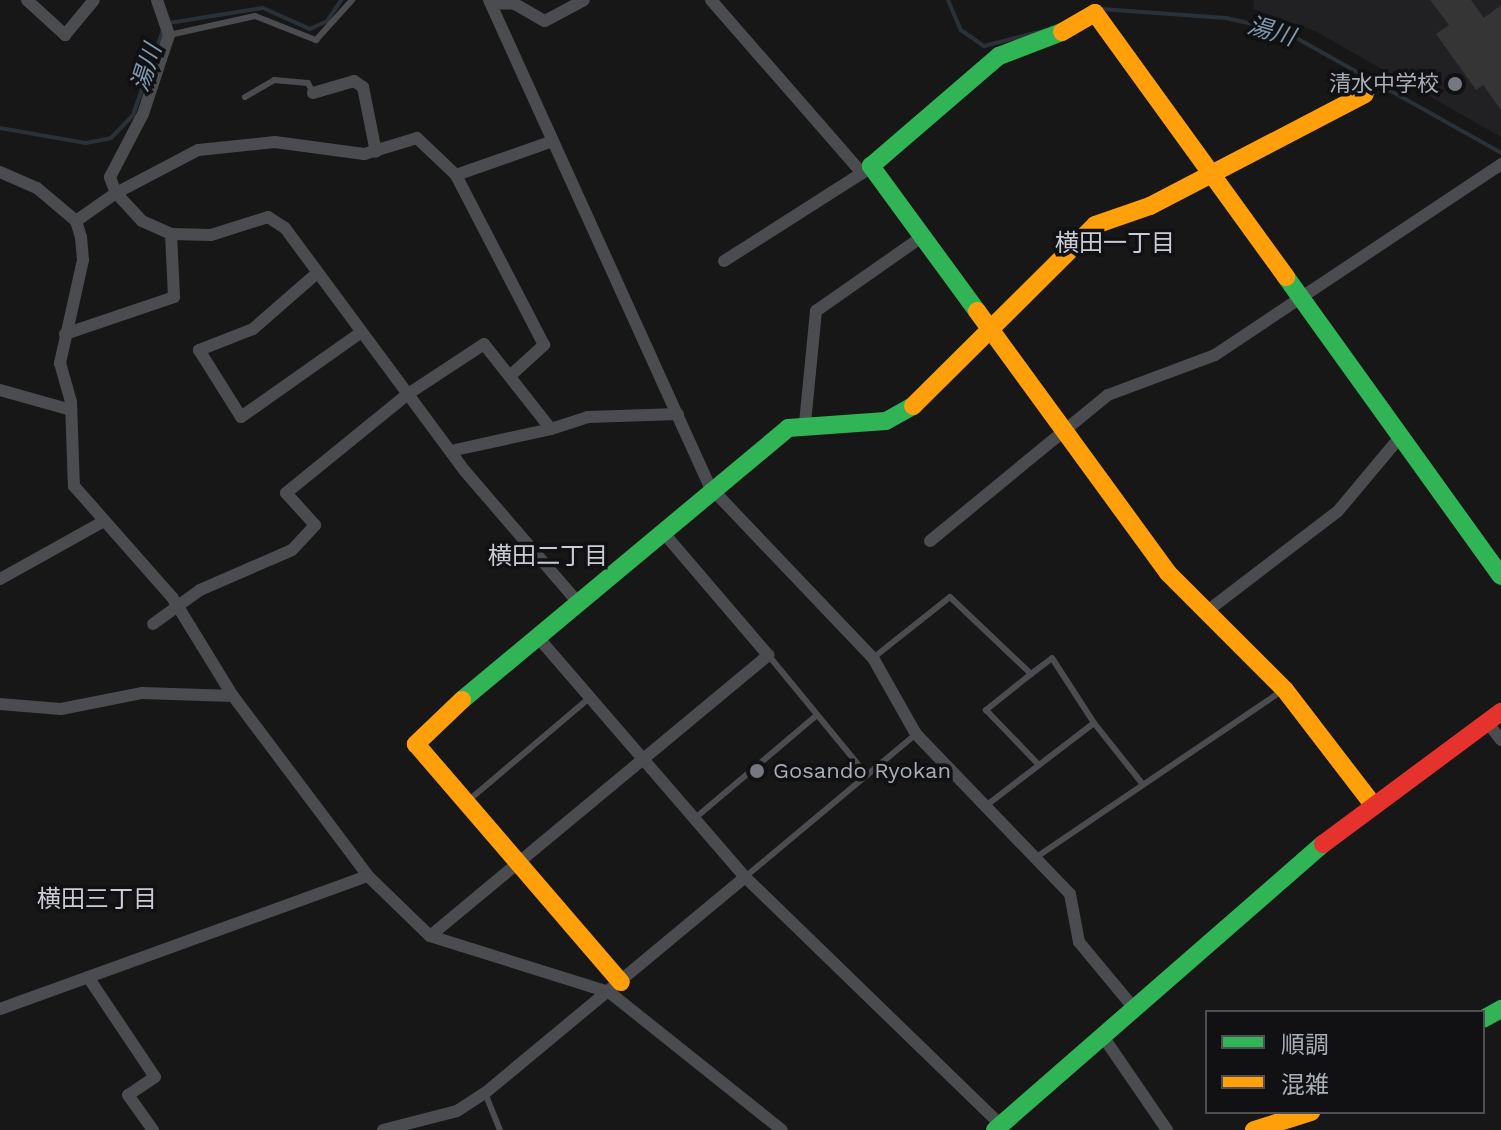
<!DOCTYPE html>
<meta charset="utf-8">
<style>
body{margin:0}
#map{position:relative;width:1501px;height:1130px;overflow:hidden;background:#171717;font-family:"Work Sans","Noto Sans JP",sans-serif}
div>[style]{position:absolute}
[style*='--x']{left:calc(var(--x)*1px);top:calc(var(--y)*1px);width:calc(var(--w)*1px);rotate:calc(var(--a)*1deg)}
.built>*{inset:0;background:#212123}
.stream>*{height:4px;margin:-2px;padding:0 2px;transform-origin:2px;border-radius:2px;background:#2a3239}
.building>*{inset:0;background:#353536}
.lane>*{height:6px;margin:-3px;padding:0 3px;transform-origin:3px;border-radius:3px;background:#4b4c50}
.street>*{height:12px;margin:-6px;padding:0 6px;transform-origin:6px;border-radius:6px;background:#4b4c50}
.fast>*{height:18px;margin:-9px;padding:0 9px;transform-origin:9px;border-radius:9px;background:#30b455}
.slow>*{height:18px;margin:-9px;padding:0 9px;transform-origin:9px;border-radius:9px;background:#ff9f0a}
.jam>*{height:18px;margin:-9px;padding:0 9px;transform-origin:9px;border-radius:9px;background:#e5322d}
.dots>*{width:22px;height:22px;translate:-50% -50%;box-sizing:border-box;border:4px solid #111113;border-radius:50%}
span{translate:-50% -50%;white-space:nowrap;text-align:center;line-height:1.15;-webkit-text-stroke:7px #111113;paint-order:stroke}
.poi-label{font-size:22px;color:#a8adb8}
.right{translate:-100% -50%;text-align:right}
.left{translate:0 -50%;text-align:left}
.water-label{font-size:24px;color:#7f9bb3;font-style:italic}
.neighbourhood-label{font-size:24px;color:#c9ccd4}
.legend{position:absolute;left:1205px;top:1010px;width:280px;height:104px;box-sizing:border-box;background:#111113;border:2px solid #4d4f55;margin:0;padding:10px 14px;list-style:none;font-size:24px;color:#a8adb8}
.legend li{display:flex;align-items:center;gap:16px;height:40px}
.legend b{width:40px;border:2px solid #4d4f55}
</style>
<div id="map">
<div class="built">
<div style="clip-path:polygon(1254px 0,1501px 0,1501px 137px,1315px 31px,1253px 9px)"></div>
</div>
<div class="stream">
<div style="--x:948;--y:0;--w:33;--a:67"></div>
<div style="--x:961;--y:30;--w:28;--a:35"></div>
<div style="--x:984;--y:46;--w:68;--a:-14.4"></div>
<div style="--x:1101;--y:9;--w:125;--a:4.1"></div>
<div style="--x:1226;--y:18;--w:59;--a:12.6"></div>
<div style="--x:1284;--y:31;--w:249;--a:29.3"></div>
<div style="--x:169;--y:23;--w:95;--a:-9.1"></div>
<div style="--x:263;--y:8;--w:51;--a:24.1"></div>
<div style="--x:310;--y:29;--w:19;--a:-25"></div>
<div style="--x:327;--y:21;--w:25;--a:-56"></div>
<div style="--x:0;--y:128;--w:87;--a:9.9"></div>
<div style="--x:86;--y:143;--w:25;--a:-11"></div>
<div style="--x:111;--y:138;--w:32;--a:-46"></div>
<div style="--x:133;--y:115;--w:90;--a:-70.6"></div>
</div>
<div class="building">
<div style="clip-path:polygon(1430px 0,1471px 0,1484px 18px,1501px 5px,1501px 110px,1483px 85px,1476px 90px,1436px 34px,1449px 25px)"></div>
</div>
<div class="lane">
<div style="--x:169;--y:35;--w:88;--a:-12.5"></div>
<div style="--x:255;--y:16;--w:66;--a:21.5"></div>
<div style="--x:316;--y:40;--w:54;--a:-48"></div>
<div style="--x:245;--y:97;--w:34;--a:-30"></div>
<div style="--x:274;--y:80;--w:34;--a:5"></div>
<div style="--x:308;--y:83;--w:11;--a:63"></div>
<div style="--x:769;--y:656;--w:153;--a:50.6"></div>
<div style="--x:873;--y:658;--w:98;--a:-38.4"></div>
<div style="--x:950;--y:597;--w:112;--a:43.5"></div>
<div style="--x:1031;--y:674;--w:26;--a:-37"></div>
<div style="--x:1052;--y:658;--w:77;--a:57.1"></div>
<div style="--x:1094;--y:723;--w:133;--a:142.6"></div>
<div style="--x:1031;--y:674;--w:58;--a:141.3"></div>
<div style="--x:986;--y:710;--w:76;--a:46.1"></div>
<div style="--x:1094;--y:723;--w:75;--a:51.5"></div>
<div style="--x:469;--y:800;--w:156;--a:-40.3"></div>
<div style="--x:694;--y:819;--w:161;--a:-40.2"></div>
<div style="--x:1038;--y:856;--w:296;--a:-34.1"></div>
<div style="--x:745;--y:877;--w:223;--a:-39.9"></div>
<div style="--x:485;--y:1093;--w:40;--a:68"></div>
</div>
<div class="street">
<div style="--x:27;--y:0;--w:52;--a:42.6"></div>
<div style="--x:65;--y:35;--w:45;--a:-50.4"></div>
<div style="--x:489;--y:0;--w:535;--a:65.59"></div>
<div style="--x:710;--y:487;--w:236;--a:46.4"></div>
<div style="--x:873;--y:658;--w:87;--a:60.5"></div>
<div style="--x:916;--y:734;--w:222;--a:46.1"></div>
<div style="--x:1070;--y:894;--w:49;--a:79.4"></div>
<div style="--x:1079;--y:942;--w:85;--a:50.3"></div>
<div style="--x:711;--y:0;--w:230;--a:48.9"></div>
<div style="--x:862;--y:173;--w:11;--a:-38"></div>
<div style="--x:491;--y:3;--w:24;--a:2"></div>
<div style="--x:515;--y:4;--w:34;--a:30"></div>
<div style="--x:545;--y:21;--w:44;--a:-28.3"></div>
<div style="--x:313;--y:93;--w:43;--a:-16.3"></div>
<div style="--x:354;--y:81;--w:11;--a:34"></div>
<div style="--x:363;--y:87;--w:66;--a:78.7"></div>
<div style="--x:0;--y:172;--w:40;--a:23.4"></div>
<div style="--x:37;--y:188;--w:51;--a:40.2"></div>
<div style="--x:76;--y:221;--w:17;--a:73"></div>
<div style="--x:81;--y:237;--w:23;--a:85"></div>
<div style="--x:83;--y:260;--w:106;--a:102.6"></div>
<div style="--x:60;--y:363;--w:41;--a:74.2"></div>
<div style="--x:71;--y:402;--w:84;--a:88"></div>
<div style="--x:74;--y:486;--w:148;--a:48.6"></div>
<div style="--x:172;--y:597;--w:116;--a:58.4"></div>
<div style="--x:233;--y:696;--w:225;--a:53.1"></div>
<div style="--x:456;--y:175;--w:100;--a:-19.3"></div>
<div style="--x:76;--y:221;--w:49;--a:-35"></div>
<div style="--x:116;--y:193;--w:17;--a:-111"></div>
<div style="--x:110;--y:177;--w:71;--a:-62.4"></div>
<div style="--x:143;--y:114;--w:83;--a:-71.8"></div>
<div style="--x:169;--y:35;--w:37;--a:-109"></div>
<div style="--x:724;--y:261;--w:164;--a:-32.5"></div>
<div style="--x:316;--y:274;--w:84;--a:138.9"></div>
<div style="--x:253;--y:329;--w:58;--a:158.7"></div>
<div style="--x:199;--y:350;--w:79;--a:57.9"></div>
<div style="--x:241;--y:417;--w:146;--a:-35.2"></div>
<div style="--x:65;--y:334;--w:115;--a:-18.7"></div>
<div style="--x:174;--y:297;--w:63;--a:-92.7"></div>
<div style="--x:511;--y:375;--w:45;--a:-42.3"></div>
<div style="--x:544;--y:345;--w:191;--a:-117.4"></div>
<div style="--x:456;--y:175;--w:54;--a:-136.5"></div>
<div style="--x:417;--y:138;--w:55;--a:163.2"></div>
<div style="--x:364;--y:154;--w:90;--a:-172.3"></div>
<div style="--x:275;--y:142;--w:77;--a:174.1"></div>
<div style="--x:198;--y:150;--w:93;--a:152.3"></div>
<div style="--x:116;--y:193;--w:38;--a:47"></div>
<div style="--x:142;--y:221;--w:32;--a:24"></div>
<div style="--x:171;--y:234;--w:40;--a:1.4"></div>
<div style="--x:211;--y:235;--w:60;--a:-17.5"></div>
<div style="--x:268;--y:217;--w:20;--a:33"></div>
<div style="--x:285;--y:228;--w:301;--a:53.5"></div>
<div style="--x:464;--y:470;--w:172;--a:49.3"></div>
<div style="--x:0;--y:390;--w:74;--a:15.7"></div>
<div style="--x:805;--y:423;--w:113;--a:-84.4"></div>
<div style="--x:816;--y:311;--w:131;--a:-35"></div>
<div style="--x:455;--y:450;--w:98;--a:-12.3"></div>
<div style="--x:930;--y:541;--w:230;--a:-39.4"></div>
<div style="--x:1108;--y:395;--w:114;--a:-20.5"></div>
<div style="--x:1215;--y:355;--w:344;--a:-33.7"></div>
<div style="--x:0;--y:579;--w:119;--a:-29.1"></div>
<div style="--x:1206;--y:612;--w:166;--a:-37.4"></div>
<div style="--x:1338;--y:511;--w:98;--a:-50"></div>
<div style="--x:153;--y:624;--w:58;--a:-35.9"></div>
<div style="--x:200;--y:590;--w:100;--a:-23.5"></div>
<div style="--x:292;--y:550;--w:34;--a:-47"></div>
<div style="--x:315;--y:525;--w:43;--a:-132.2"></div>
<div style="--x:286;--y:493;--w:157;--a:-39.1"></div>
<div style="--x:408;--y:394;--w:91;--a:-33.3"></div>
<div style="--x:484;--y:344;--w:108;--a:51.8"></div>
<div style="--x:551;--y:429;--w:39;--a:-18"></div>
<div style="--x:588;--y:417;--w:90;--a:-1.9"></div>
<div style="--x:536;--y:635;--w:320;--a:49.2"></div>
<div style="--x:745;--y:877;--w:356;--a:44.1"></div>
<div style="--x:0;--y:704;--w:61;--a:4.7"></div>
<div style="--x:61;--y:709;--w:83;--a:-11.2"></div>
<div style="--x:142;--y:693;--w:91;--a:1.9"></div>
<div style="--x:1487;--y:722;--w:23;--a:52"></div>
<div style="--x:430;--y:936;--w:440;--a:-39.7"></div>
<div style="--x:768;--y:655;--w:163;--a:-130.5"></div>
<div style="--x:88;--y:977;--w:120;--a:56.2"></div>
<div style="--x:155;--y:1077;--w:32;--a:146"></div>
<div style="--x:128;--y:1095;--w:43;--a:54.5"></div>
<div style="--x:0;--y:1009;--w:391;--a:-19.9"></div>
<div style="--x:368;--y:876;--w:86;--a:44.1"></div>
<div style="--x:430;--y:936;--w:188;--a:17.4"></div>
<div style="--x:609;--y:992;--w:221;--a:38.6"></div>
<div style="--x:1102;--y:1035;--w:115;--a:55.6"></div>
<div style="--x:383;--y:1130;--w:76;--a:-14.4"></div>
<div style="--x:457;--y:1111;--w:33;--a:-33"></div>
<div style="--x:485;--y:1093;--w:338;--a:-39.7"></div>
</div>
<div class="fast">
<div style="--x:1286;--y:277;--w:368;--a:54.3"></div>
<div style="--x:977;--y:311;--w:180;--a:-126.2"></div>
<div style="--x:871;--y:166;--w:169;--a:-40.7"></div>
<div style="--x:999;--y:56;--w:67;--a:-20.9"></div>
<div style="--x:462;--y:700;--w:425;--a:-39.8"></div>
<div style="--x:788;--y:428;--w:98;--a:-4.1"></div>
<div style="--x:886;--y:421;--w:31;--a:-29"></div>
<div style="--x:1483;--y:1019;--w:21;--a:-29"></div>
<div style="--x:995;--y:1130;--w:435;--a:-41.1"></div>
</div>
<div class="slow">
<div style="--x:1062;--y:32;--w:38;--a:-30"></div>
<div style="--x:1095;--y:13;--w:326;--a:54.1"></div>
<div style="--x:977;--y:311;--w:324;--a:53.9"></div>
<div style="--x:1168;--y:573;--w:165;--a:45"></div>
<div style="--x:1285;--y:690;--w:146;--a:52.5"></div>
<div style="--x:913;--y:406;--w:257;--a:-44.8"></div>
<div style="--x:1095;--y:225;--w:58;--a:-19.1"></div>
<div style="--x:1150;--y:206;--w:242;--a:-27.5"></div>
<div style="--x:462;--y:700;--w:64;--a:136.3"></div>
<div style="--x:416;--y:744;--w:314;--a:49.3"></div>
<div style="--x:1254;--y:1130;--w:60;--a:-17.5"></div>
</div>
<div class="jam">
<div style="--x:1323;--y:844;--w:222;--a:-36.6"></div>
</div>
<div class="dots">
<div style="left:1455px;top:84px;background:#757880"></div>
<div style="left:757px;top:771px;background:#757880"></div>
</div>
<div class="poi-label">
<span class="right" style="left:1439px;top:84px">清水中学校</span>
<span class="left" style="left:773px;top:771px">Gosando Ryokan</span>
</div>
<div class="water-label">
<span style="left:1271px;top:32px;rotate:16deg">湯川</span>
<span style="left:147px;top:68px;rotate:-72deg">湯川</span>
</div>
<div class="neighbourhood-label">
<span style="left:1115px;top:244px">横田一丁目</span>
<span style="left:548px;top:557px">横田二丁目</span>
<span style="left:97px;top:900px">横田三丁目</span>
</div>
<ul class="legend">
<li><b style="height:10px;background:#30b455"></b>順調</li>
<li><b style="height:10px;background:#ff9f0a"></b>混雑</li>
</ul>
</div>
